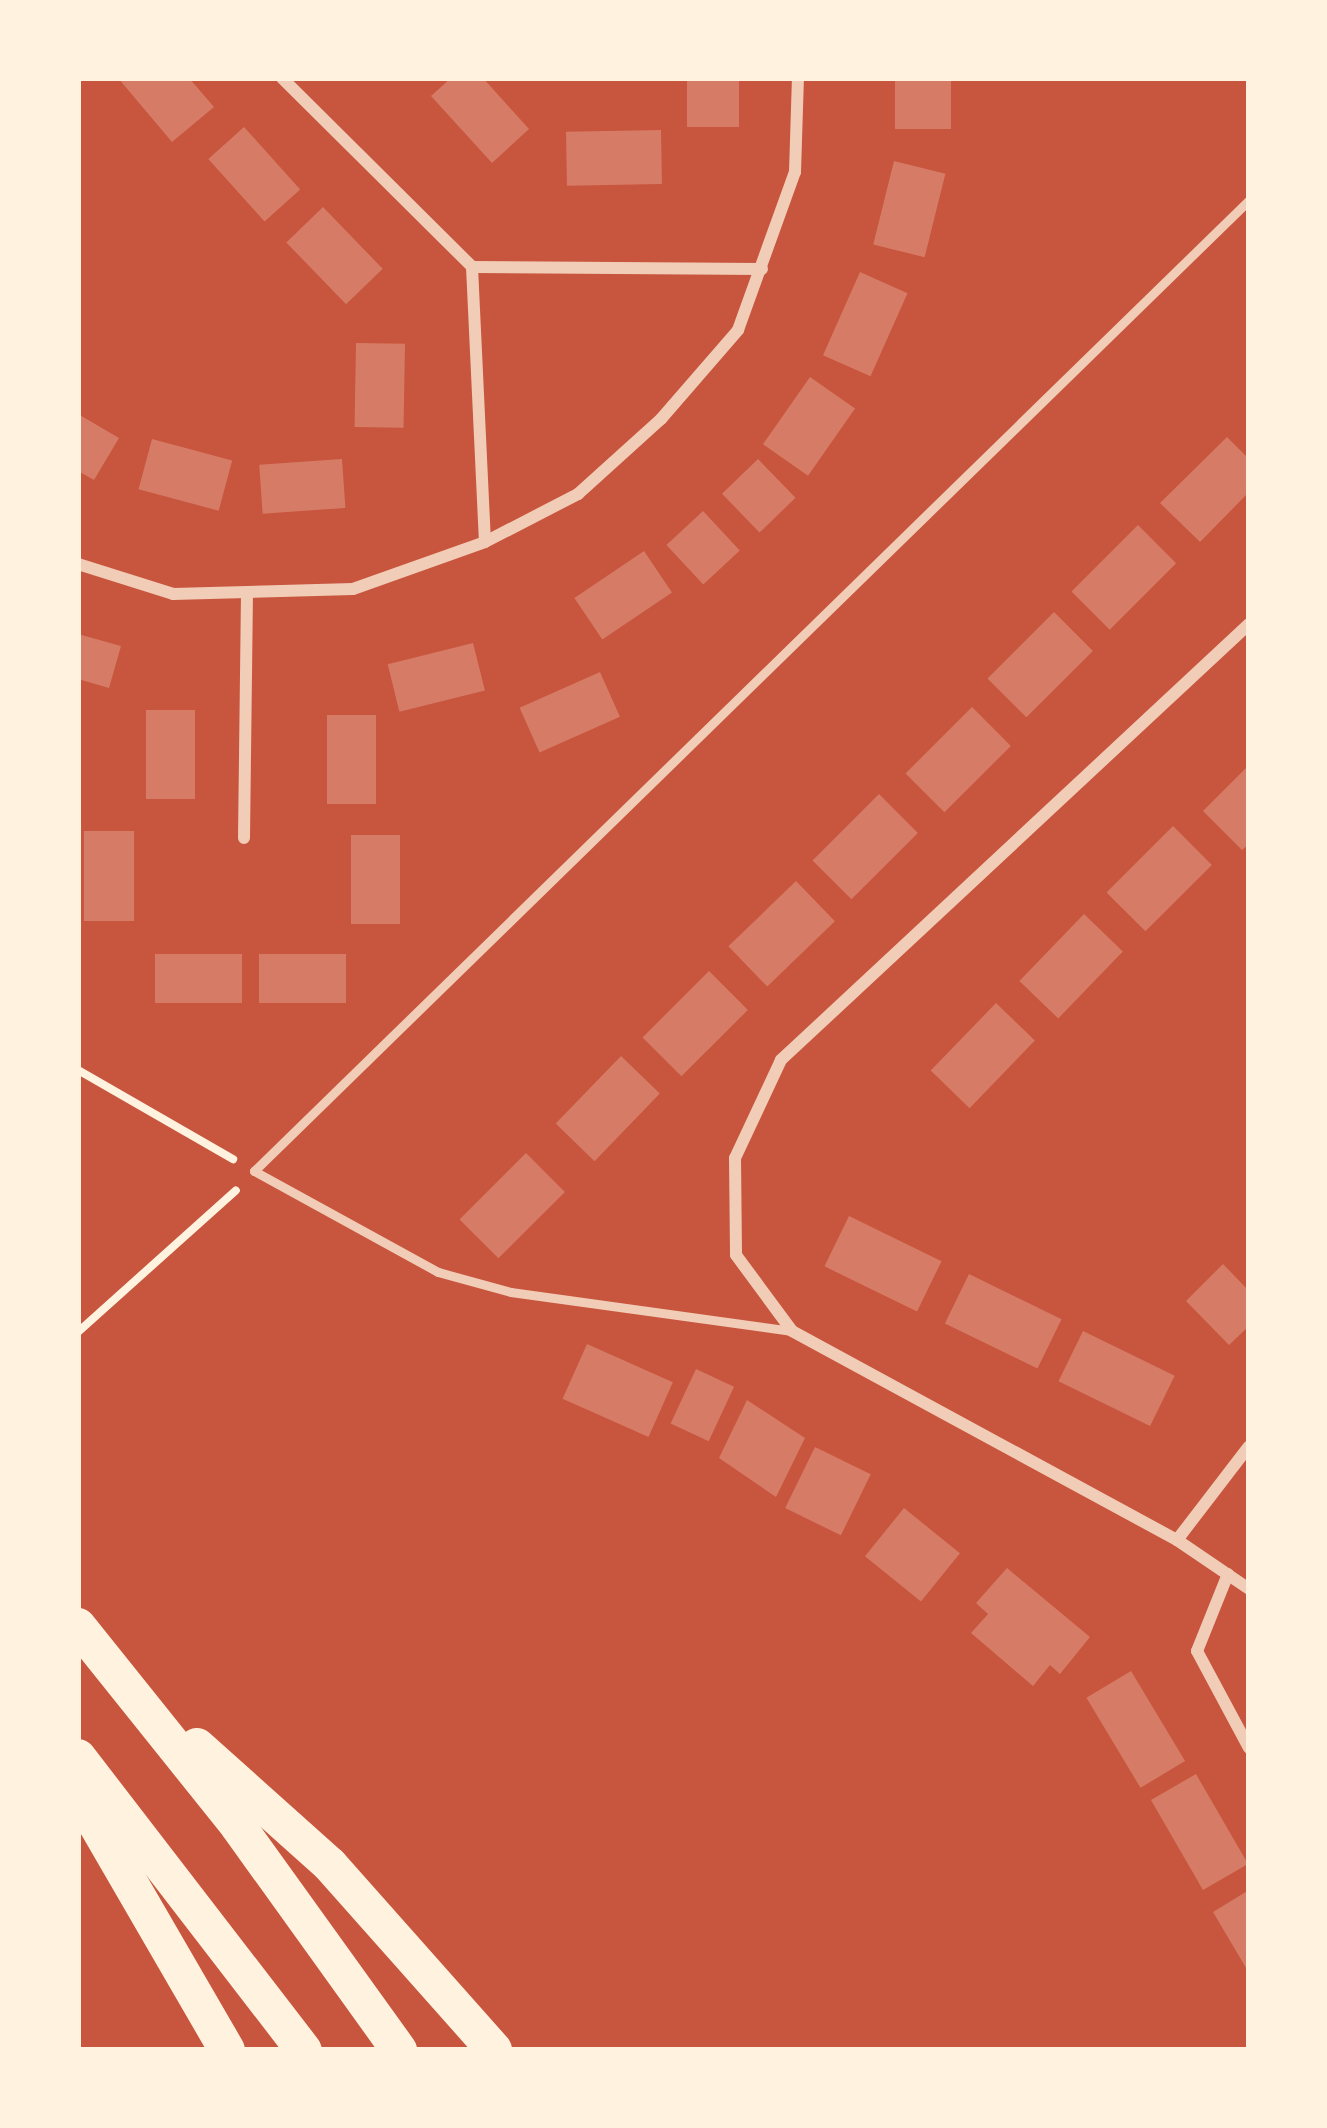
<!DOCTYPE html>
<style>
body{margin:0}
#map{position:relative;width:1327px;height:2128px;overflow:hidden;background:#c8553d;font-family:Cabin,sans-serif}
div>[style]{position:absolute}
[style*='--x']{left:calc(var(--x)*1px);top:calc(var(--y)*1px);width:calc(var(--w)*1px);rotate:calc(var(--a)*1deg)}
.building>*{inset:0;background:#d67c66;transform-origin:0 0}
.path>*{height:8px;margin:-4px;padding:0 4px;transform-origin:4px;border-radius:4px;background:#fff3e0}
.service>*{height:9px;margin:-4.5px;padding:0 4.5px;transform-origin:4.5px;border-radius:4.5px;background:#f1ccb7}
.minor>*{height:12px;margin:-6px;padding:0 6px;transform-origin:6px;border-radius:6px;background:#f1ccb7}
.motorway>*{height:36px;margin:-18px;padding:0 18px;transform-origin:18px;border-radius:18px;background:#fff3e0}
span{translate:-50% -50%;white-space:nowrap;text-align:center;line-height:1.15;-webkit-text-stroke:10px #fff3e0;paint-order:stroke}
.frame{position:absolute;inset:0;border:81px solid #fff3e0;pointer-events:none}
</style>
<div id="map">
<div class="building">
<div style="clip-path:polygon(118px 78px,189px 78px,214px 107px,172px 142px)"></div>
<div style="clip-path:polygon(451px 78px,483px 78px,529px 129px,492px 163px,431px 96px)"></div>
<div style="left:687px;top:78px;width:52px;height:49px"></div>
<div style="left:895px;top:78px;width:56px;height:51px"></div>
<div style="left:244px;top:127px;width:84px;height:48px;rotate:48deg"></div>
<div style="left:661px;top:130px;width:54px;height:95px;rotate:89deg"></div>
<div style="left:894px;top:161px;width:53px;height:86px;rotate:14deg"></div>
<div style="left:323px;top:207px;width:86px;height:51px;rotate:46deg"></div>
<div style="left:860px;top:272px;width:52px;height:91px;rotate:24deg"></div>
<div style="left:356px;top:343px;width:49px;height:84px;rotate:1deg"></div>
<div style="left:810px;top:377px;width:55px;height:82px;rotate:35deg"></div>
<div style="clip-path:polygon(78px 414px,119px 438px,94px 480px,78px 471px)"></div>
<div style="clip-path:polygon(1227px 437px,1249px 459px,1249px 492px,1200px 542px,1160px 503px)"></div>
<div style="left:152px;top:439px;width:83px;height:52px;rotate:15deg"></div>
<div style="left:342px;top:459px;width:49px;height:83px;rotate:86deg"></div>
<div style="left:758px;top:459px;width:54px;height:50px;rotate:46deg"></div>
<div style="left:703px;top:511px;width:54px;height:50px;rotate:47deg"></div>
<div style="left:1138px;top:525px;width:54px;height:94px;rotate:45deg"></div>
<div style="left:644px;top:551px;width:50px;height:84px;rotate:56deg"></div>
<div style="left:1054px;top:612px;width:55px;height:94px;rotate:45deg"></div>
<div style="clip-path:polygon(78px 634px,121px 646px,109px 688px,78px 679px)"></div>
<div style="left:473px;top:643px;width:49px;height:88px;rotate:76deg"></div>
<div style="left:600px;top:672px;width:49px;height:88px;rotate:66deg"></div>
<div style="left:972px;top:707px;width:55px;height:94px;rotate:45deg"></div>
<div style="left:146px;top:710px;width:49px;height:89px"></div>
<div style="left:327px;top:715px;width:49px;height:89px"></div>
<div style="clip-path:polygon(1249px 765px,1249px 844px,1242px 850px,1203px 811px)"></div>
<div style="left:879px;top:794px;width:55px;height:94px;rotate:45deg"></div>
<div style="left:1173px;top:826px;width:55px;height:94px;rotate:45deg"></div>
<div style="left:134px;top:831px;width:90px;height:50px;rotate:90deg"></div>
<div style="left:351px;top:835px;width:49px;height:89px"></div>
<div style="left:796px;top:881px;width:56px;height:94px;rotate:46deg"></div>
<div style="left:1084px;top:914px;width:54px;height:93px;rotate:44deg"></div>
<div style="left:155px;top:954px;width:87px;height:49px"></div>
<div style="left:259px;top:954px;width:87px;height:49px"></div>
<div style="left:709px;top:971px;width:55px;height:94px;rotate:45deg"></div>
<div style="left:996px;top:1003px;width:54px;height:94px;rotate:44deg"></div>
<div style="left:621px;top:1056px;width:54px;height:94px;rotate:44deg"></div>
<div style="left:526px;top:1153px;width:55px;height:94px;rotate:45deg"></div>
<div style="left:849px;top:1216px;width:103px;height:56px;rotate:26deg"></div>
<div style="clip-path:polygon(1223px 1264px,1249px 1291px,1249px 1326px,1229px 1345px,1186px 1301px)"></div>
<div style="left:969px;top:1274px;width:103px;height:55px;rotate:26deg"></div>
<div style="left:1083px;top:1331px;width:102px;height:56px;rotate:26deg"></div>
<div style="left:587px;top:1344px;width:94px;height:60px;rotate:24deg"></div>
<div style="left:696px;top:1369px;width:42px;height:60px;rotate:25deg"></div>
<div style="clip-path:polygon(747px 1400px,805px 1438px,776px 1497px,719px 1458px)"></div>
<div style="left:815px;top:1447px;width:62px;height:68px;rotate:26deg"></div>
<div style="left:904px;top:1508px;width:72px;height:62px;rotate:39deg"></div>
<div style="clip-path:polygon(1007px 1568px,1090px 1637px,1060px 1674px,1050px 1665px,1033px 1686px,971px 1633px,988px 1614px,976px 1603px)"></div>
<div style="left:1131px;top:1671px;width:105px;height:52px;rotate:59deg"></div>
<div style="left:1196px;top:1774px;width:104px;height:52px;rotate:60deg"></div>
<div style="clip-path:polygon(1249px 1890px,1249px 1973px,1213px 1912px)"></div>
</div>
<div class="path">
<div style="--x:78;--y:1070;--w:179;--a:29.9"></div>
<div style="--x:78;--y:1332;--w:212;--a:-41.9"></div>
</div>
<div class="service">
<div style="--x:792;--y:1331;--w:284;--a:-172.1"></div>
<div style="--x:511;--y:1292;--w:76;--a:-164.7"></div>
<div style="--x:438;--y:1272;--w:210;--a:-151.2"></div>
<div style="--x:254;--y:1171;--w:1390;--a:-44.3"></div>
</div>
<div class="minor">
<div style="--x:282;--y:78;--w:268;--a:44.8"></div>
<div style="--x:472;--y:267;--w:290;--a:0.4"></div>
<div style="--x:472;--y:267;--w:275;--a:87.3"></div>
<div style="--x:78;--y:564;--w:100;--a:17.5"></div>
<div style="--x:173;--y:594;--w:180;--a:-1.6"></div>
<div style="--x:353;--y:589;--w:140;--a:-19.6"></div>
<div style="--x:485;--y:542;--w:105;--a:-27.3"></div>
<div style="--x:578;--y:494;--w:112;--a:-42.1"></div>
<div style="--x:661;--y:419;--w:118;--a:-49.1"></div>
<div style="--x:738;--y:330;--w:168;--a:-70.2"></div>
<div style="--x:795;--y:172;--w:94;--a:-88.2"></div>
<div style="--x:1249;--y:624;--w:640;--a:137.03"></div>
<div style="--x:781;--y:1060;--w:108;--a:115.1"></div>
<div style="--x:735;--y:1158;--w:97;--a:89.4"></div>
<div style="--x:736;--y:1255;--w:94;--a:53.6"></div>
<div style="--x:792;--y:1331;--w:438;--a:28.5"></div>
<div style="--x:1177;--y:1540;--w:87;--a:34.2"></div>
<div style="--x:244;--y:838;--w:240;--a:-89.3"></div>
<div style="--x:1177;--y:1540;--w:118;--a:-52.5"></div>
<div style="--x:1228;--y:1574;--w:83;--a:111.9"></div>
<div style="--x:1197;--y:1651;--w:110;--a:61.8"></div>
</div>
<div class="motorway">
<div style="--x:78;--y:1626;--w:256;--a:51.3"></div>
<div style="--x:238;--y:1826;--w:276;--a:54.3"></div>
<div style="--x:197;--y:1746;--w:178;--a:41.8"></div>
<div style="--x:330;--y:1865;--w:247;--a:48.4"></div>
<div style="--x:78;--y:1757;--w:370;--a:52.4"></div>
<div style="--x:78;--y:1793;--w:297;--a:59.9"></div>
</div>
<div class="frame"></div>
</div>
